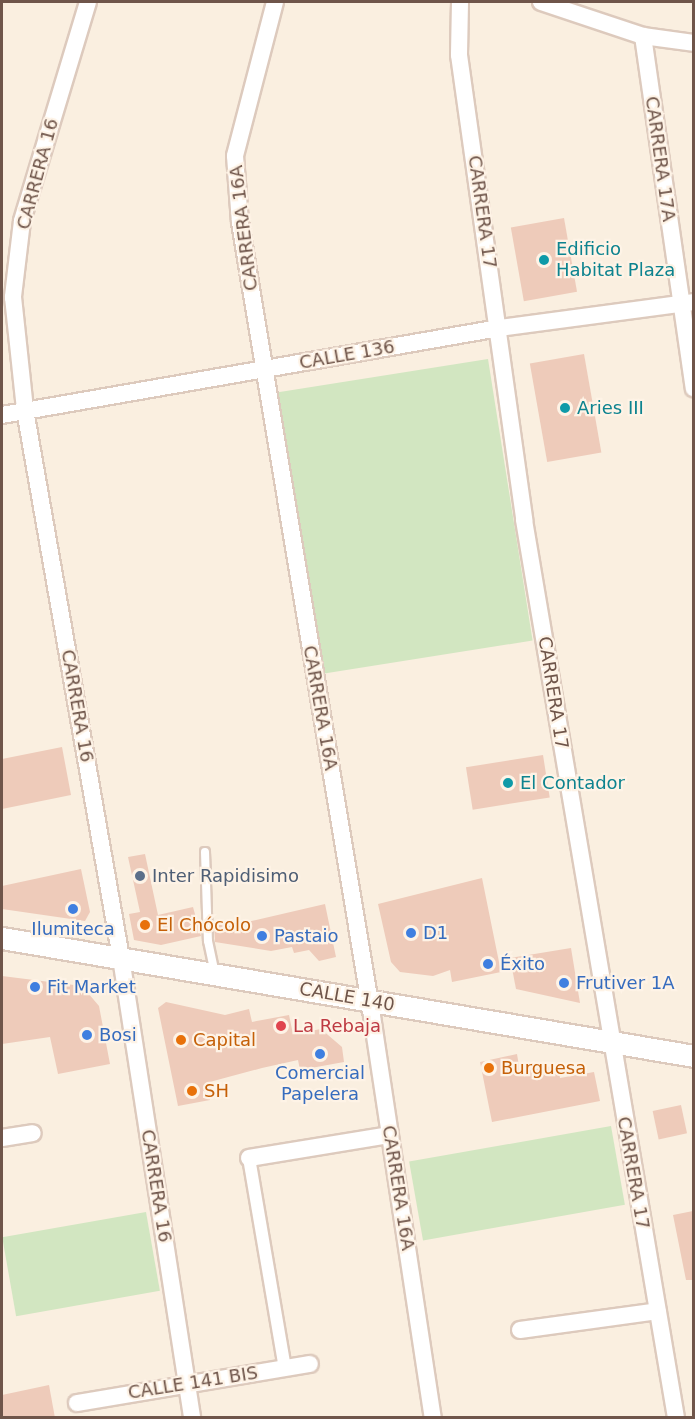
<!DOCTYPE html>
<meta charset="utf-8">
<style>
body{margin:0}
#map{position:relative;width:695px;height:1419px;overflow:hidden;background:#faefe0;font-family:"DejaVu Sans",sans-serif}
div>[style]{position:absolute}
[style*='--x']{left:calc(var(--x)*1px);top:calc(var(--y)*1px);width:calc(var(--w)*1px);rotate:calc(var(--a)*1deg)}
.green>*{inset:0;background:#d2e6c1;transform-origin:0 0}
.building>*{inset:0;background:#eecbba;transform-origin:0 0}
.roads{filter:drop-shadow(2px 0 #ddcabd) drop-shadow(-2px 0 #ddcabd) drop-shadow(0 2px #ddcabd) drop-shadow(0 -2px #ddcabd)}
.service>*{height:8px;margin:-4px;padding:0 4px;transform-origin:4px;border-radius:4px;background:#fff}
.pedestrian>*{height:12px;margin:-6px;padding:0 6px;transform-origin:6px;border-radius:6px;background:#fff}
.minor>*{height:16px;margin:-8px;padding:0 8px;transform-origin:8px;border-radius:8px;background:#fff}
.tertiary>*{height:21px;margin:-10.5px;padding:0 10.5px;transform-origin:10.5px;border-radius:10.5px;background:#fff}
.dots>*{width:16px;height:16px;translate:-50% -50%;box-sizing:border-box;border:3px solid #fef3e6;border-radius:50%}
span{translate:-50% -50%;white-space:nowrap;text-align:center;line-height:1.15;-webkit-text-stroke:4.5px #fef3e6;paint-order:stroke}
.street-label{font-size:18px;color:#6f554a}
.culture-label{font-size:18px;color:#0d838f}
.left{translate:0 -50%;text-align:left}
.service-label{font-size:18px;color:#4e5e75}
.food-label{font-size:18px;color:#c56008}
.shop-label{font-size:18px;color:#366cbe}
.health-label{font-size:18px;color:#be3a42}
.frame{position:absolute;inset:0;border:3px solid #6f554a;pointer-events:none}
</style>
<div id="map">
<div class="green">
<div style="left:488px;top:359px;width:285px;height:214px;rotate:81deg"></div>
<div style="left:611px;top:1126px;width:80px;height:205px;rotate:80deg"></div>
<div style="left:146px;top:1212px;width:80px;height:146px;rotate:80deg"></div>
</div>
<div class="building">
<div style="left:564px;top:218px;width:75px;height:54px;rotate:80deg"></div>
<div style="left:584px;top:354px;width:100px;height:55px;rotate:80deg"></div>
<div style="clip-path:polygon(62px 747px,71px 795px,2px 809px,2px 759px)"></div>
<div style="left:543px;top:755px;width:43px;height:78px;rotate:81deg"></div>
<div style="clip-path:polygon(145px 854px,158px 915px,193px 907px,201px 936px,161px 945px,134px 940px,129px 914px,140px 912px,128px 857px)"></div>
<div style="clip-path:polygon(81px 869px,90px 912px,85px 921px,2px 909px,2px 886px)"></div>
<div style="clip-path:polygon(482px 878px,501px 972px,452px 982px,450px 970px,433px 976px,400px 972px,391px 962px,378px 904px)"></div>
<div style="clip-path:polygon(325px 904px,336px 957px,319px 961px,309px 950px,294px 953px,292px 947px,271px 951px,215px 942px,214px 924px,248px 929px,247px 922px)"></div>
<div style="clip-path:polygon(571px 948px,580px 1003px,516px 989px,510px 958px)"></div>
<div style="clip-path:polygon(2px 976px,82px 986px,99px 1006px,110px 1064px,58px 1074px,50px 1037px,2px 1044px)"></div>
<div style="clip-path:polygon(166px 1002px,225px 1015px,249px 1009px,252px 1022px,289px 1015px,293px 1034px,321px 1029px,342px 1047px,344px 1062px,300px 1070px,298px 1060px,262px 1068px,206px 1083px,210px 1100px,178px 1106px,158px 1008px)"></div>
<div style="clip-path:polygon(517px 1054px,520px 1072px,558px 1065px,560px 1078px,594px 1072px,600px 1101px,492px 1122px,480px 1062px)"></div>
<div style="left:681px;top:1105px;width:29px;height:29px;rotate:78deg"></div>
<div style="clip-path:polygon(693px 1211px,693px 1280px,686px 1280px,673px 1215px)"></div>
<div style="clip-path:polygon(49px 1385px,55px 1418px,2px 1418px,2px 1395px)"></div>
</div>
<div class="roads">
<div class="service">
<div style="--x:205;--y:852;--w:89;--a:88.1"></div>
<div style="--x:208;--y:941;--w:34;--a:78"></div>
</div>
<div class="pedestrian">
<div style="--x:249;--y:1158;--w:213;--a:80.3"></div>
</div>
<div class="minor">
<div style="--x:88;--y:2;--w:229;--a:106.8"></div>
<div style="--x:22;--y:221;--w:77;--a:96.8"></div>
<div style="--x:13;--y:297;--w:114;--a:83.9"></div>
<div style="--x:25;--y:410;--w:556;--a:80.06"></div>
<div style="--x:121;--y:958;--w:465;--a:81.2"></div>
<div style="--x:275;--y:2;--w:159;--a:104.6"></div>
<div style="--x:235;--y:156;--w:66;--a:85.7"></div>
<div style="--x:240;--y:222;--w:805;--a:80.56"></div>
<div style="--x:372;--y:1016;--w:407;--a:81.4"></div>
<div style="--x:460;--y:2;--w:53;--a:91.1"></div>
<div style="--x:459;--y:55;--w:470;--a:82"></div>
<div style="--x:524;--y:520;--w:911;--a:80.39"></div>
<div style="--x:541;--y:2;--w:108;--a:18.4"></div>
<div style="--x:643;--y:36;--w:51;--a:7.8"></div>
<div style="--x:643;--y:36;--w:356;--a:81.8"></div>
<div style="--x:2;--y:415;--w:505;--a:-9.93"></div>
<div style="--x:499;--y:328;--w:197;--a:-7.6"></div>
<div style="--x:2;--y:1138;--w:31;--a:-9"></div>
<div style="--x:249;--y:1158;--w:143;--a:-9.3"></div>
<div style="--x:520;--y:1330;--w:139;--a:-7.8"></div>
<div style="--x:77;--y:1403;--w:236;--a:-9.5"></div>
</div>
<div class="tertiary">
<div style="--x:2;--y:938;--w:702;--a:9.68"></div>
</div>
</div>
<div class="dots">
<div style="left:544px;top:260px;background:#0f9aa8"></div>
<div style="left:565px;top:408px;background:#0f9aa8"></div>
<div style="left:508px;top:783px;background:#0f9aa8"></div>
<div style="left:140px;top:876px;background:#5c6f8a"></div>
<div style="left:73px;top:909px;background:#3f7fe0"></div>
<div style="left:145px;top:925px;background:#e8710a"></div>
<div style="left:411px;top:933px;background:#3f7fe0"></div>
<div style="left:262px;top:936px;background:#3f7fe0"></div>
<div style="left:488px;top:964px;background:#3f7fe0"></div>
<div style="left:564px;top:983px;background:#3f7fe0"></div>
<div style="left:35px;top:987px;background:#3f7fe0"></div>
<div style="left:281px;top:1026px;background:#e0444e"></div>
<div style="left:87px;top:1035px;background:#3f7fe0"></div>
<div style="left:181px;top:1040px;background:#e8710a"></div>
<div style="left:320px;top:1054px;background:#3f7fe0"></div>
<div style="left:489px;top:1068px;background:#e8710a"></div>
<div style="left:192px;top:1091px;background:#e8710a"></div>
</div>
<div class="street-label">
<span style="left:660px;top:159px;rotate:82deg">CARRERA 17A</span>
<span style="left:38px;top:174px;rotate:-75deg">CARRERA 16</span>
<span style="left:482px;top:212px;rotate:82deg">CARRERA 17</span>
<span style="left:244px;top:228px;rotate:-97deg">CARRERA 16A</span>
<span style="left:347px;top:355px;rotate:-10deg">CALLE 136</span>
<span style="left:553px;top:693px;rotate:81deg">CARRERA 17</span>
<span style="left:77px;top:706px;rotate:80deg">CARRERA 16</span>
<span style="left:320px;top:708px;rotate:80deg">CARRERA 16A</span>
<span style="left:347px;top:997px;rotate:10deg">CALLE 140</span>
<span style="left:633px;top:1173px;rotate:80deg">CARRERA 17</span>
<span style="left:156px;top:1186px;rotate:81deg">CARRERA 16</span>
<span style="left:398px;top:1188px;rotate:81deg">CARRERA 16A</span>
<span style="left:193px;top:1383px;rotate:-9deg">CALLE 141 BIS</span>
</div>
<div class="culture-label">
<span class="left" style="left:556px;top:260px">Edificio<br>Habitat Plaza</span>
<span class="left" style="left:577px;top:408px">Aries III</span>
<span class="left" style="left:520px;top:783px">El Contador</span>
</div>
<div class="service-label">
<span class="left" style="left:152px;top:876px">Inter Rapidisimo</span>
</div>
<div class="food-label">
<span class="left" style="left:157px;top:925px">El Chócolo</span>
<span class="left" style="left:193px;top:1040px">Capital</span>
<span class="left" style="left:501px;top:1068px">Burguesa</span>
<span class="left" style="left:204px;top:1091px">SH</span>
</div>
<div class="shop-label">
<span style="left:73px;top:929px">Ilumiteca</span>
<span class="left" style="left:423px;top:933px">D1</span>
<span class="left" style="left:274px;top:936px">Pastaio</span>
<span class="left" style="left:500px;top:964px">Éxito</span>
<span class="left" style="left:576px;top:983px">Frutiver 1A</span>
<span class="left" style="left:47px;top:987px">Fit Market</span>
<span class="left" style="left:99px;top:1035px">Bosi</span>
<span style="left:320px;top:1084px">Comercial<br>Papelera</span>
</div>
<div class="health-label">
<span class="left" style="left:293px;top:1026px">La Rebaja</span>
</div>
<div class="frame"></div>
</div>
